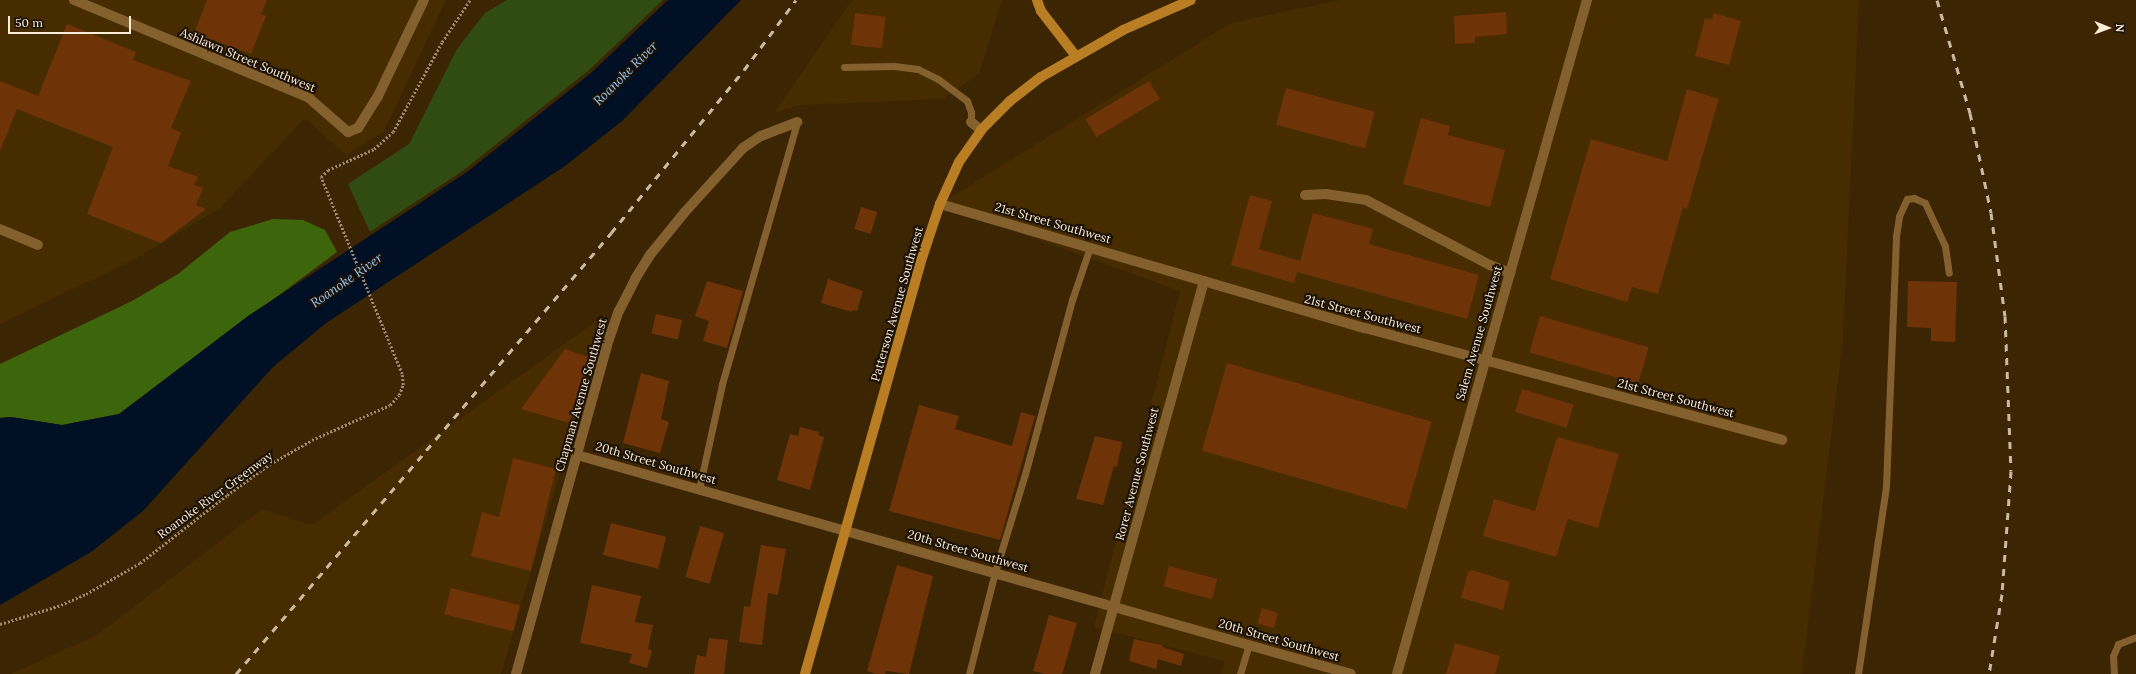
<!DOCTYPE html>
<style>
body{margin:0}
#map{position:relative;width:2136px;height:674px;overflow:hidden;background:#3c2503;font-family:Lora,serif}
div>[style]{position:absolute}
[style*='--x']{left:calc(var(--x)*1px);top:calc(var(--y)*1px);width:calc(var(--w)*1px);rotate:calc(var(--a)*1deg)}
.built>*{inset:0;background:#472c00}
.green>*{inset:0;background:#304c13}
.forest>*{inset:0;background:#3d650c}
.water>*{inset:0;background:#011024}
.building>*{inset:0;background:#6e3407;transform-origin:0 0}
.path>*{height:2.5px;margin-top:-1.25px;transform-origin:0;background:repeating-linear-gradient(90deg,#9d8a70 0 2px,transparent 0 4px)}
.lane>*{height:7px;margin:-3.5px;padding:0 3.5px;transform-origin:3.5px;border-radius:3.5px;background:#85602f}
.street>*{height:10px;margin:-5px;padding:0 5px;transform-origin:5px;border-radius:5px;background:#85602f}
.secondary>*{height:10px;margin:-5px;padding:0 5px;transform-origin:5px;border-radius:5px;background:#b97d24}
.rail>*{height:3px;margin-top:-1.5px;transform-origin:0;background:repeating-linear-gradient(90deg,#cab9a3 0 7px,transparent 0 14px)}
span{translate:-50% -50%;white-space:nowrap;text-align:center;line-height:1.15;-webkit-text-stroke:4px #1b1105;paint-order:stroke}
.street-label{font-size:12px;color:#fceddb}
.water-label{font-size:13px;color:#97c6fb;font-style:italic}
.north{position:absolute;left:2088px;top:8px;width:40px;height:40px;-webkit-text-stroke:3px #1b1105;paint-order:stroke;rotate:91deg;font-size:11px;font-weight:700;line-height:16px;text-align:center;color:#fceddb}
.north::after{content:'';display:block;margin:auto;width:14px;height:18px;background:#fceddb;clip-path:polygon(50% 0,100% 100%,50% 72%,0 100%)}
.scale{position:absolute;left:8px;top:16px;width:123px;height:18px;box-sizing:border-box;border:2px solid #fceddb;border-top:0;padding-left:5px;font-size:12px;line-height:14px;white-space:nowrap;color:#fceddb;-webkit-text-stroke:3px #1b1105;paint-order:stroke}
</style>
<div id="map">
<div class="built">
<div style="clip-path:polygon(0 0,446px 0,384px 131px,346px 155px,305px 118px,220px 208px,137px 258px,0 324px)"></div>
<div style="clip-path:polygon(852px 0,1002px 0,979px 74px,943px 99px,799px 105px,774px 113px)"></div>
<div style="clip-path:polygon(1340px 0,1859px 0,1843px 340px,1802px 674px,1221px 674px,1224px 661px,1094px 627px,1180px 291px,940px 204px,1231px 23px)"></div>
<div style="clip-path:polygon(606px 314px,501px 674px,11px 674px,97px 635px,262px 509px,312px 525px)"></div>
</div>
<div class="green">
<div style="clip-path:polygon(507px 0,663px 0,588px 71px,464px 170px,370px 232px,348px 184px,409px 144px,457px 49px,485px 13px)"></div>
</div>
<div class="forest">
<div style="clip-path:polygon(273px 219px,303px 220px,325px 230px,337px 252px,119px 414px,62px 425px,11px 417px,0 418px,0 364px,132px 301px,178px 274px,230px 232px)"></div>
</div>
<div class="water">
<div style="clip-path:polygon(668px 0,741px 0,622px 121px,565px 166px,326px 323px,273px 367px,143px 511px,91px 552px,0 605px,0 418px,11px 417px,62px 425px,119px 414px,248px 316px,467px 172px,591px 73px)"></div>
</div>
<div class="building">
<div style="clip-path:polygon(207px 0,267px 0,261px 14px,266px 16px,251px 54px,194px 33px)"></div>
<div style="clip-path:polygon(1506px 12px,1507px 34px,1475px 37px,1475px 43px,1455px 44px,1454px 16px)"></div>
<div style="left:855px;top:13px;width:31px;height:32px;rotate:7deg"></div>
<div style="clip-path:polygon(1713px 13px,1741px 21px,1729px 65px,1695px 56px,1705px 18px,1712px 20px)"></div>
<div style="clip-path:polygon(67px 24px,136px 52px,133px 60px,191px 81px,171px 128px,181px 133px,168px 166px,198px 177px,194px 185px,203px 188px,196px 205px,206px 209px,161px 243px,87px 214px,113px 147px,17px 109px,0 151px,0 81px,38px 96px)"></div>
<div style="left:1149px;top:81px;width:21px;height:74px;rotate:59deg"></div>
<div style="left:1286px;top:88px;width:92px;height:38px;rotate:15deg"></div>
<div style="clip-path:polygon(1687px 89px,1719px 99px,1687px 209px,1683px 207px,1658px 294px,1632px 287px,1627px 302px,1550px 279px,1591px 139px,1667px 161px)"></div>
<div style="clip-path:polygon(1421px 118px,1450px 126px,1448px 135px,1505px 150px,1490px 207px,1403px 184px)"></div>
<div style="clip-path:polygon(1250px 195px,1272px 201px,1259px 249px,1300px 261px,1313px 213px,1373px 229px,1369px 244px,1479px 275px,1467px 319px,1297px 272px,1300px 262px,1294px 283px,1231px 265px)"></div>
<div style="left:861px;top:207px;width:17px;height:23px;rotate:17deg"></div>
<div style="clip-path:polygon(828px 279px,863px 291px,857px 311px,853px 310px,852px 312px,821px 303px)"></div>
<div style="clip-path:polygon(707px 281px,743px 291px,727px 348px,703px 341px,709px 321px,695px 316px)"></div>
<div style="clip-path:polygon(1908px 281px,1957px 282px,1955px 342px,1931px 341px,1931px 328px,1907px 327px)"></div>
<div style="left:656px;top:314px;width:27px;height:20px;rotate:13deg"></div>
<div style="left:1540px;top:316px;width:113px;height:38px;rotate:16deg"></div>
<div style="clip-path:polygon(565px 349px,588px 357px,569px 423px,521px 409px)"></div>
<div style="left:1227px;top:363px;width:213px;height:91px;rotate:16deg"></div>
<div style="clip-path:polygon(641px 373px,669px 381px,661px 419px,669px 422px,660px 453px,623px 443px)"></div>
<div style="left:1522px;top:389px;width:54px;height:24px;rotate:17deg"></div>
<div style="clip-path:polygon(919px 405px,959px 416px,955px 429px,1012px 446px,1021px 412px,1035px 416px,1000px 540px,889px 511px)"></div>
<div style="clip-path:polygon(800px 427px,819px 432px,818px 435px,824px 437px,810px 490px,777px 480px,790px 434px,798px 436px)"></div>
<div style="clip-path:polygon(1095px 436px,1122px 442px,1117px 467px,1114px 466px,1103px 505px,1076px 499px)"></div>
<div style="clip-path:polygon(1557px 437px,1619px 454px,1598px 528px,1568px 519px,1556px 557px,1483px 536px,1494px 499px,1535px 511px)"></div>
<div style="clip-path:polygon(513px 458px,556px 469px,531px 571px,471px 556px,482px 512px,499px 517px)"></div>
<div style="left:611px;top:523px;width:57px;height:33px;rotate:14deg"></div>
<div style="left:700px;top:526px;width:25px;height:53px;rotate:16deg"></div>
<div style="clip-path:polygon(761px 545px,786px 549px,778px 595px,768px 593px,762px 645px,739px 642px,744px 606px,750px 607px)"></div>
<div style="clip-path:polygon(897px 565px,933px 576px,909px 674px,886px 671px,885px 674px,876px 674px,867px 671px)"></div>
<div style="left:1169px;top:566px;width:50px;height:21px;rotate:15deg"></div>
<div style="clip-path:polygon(1472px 570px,1510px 582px,1503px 610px,1461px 598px,1468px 572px)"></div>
<div style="clip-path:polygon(592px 585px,641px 596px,635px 622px,653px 625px,648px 649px,652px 651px,647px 668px,629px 663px,632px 654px,580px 643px)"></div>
<div style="left:451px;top:588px;width:71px;height:27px;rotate:14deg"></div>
<div style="left:1262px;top:608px;width:17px;height:16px;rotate:17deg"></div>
<div style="left:1049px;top:615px;width:29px;height:58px;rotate:16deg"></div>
<div style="clip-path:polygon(709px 638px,728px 640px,724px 674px,694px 674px,697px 655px,706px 657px)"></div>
<div style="clip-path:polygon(1134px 639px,1162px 645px,1162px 647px,1184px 654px,1181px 666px,1158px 659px,1156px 669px,1132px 662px,1129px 660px)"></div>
<div style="clip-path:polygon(1455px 643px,1500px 656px,1495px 674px,1446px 674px)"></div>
</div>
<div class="path">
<div style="--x:0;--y:624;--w:64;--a:-17.3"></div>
<div style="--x:61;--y:605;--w:27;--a:-24"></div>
<div style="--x:86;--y:594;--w:62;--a:-29.9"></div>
<div style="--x:140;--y:563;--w:110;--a:-38"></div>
<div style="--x:227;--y:495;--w:53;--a:-35.8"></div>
<div style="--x:270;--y:464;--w:48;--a:-29.7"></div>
<div style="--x:312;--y:440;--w:85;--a:-24.2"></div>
<div style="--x:390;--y:405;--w:13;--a:-48"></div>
<div style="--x:399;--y:395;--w:11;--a:-68"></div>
<div style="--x:403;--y:385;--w:11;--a:-95"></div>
<div style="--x:402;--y:374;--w:213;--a:-112.4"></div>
<div style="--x:321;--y:177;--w:10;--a:-45"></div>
<div style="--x:328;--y:170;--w:51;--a:-24.5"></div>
<div style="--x:374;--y:149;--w:25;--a:-42"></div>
<div style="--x:393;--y:132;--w:102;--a:-61.4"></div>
<div style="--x:442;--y:42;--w:50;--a:-56.3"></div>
</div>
<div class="lane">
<div style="--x:844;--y:67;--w:50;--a:-1.1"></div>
<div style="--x:894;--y:66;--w:24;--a:7"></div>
<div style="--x:918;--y:69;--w:22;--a:27"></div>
<div style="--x:938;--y:79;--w:36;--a:37"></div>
<div style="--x:967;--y:101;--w:12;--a:70"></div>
<div style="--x:971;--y:112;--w:10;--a:90"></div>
<div style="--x:699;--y:489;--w:107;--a:-77.6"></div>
<div style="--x:722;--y:384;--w:273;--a:-74"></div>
<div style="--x:969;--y:674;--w:105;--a:-75.7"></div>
<div style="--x:995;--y:572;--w:102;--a:-73"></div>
<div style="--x:1025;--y:474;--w:180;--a:-74.9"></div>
<div style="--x:1072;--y:300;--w:56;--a:-71.2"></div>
<div style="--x:1240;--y:674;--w:30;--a:-73"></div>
<div style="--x:1858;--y:674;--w:190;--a:-81.5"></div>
<div style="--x:1886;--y:486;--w:250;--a:-87.7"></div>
<div style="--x:1896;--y:236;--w:20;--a:-81"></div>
<div style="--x:1899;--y:216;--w:19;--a:-65"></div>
<div style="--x:1907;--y:199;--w:7;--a:-8"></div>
<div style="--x:1914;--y:198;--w:12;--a:24"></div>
<div style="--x:1925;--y:203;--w:47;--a:65.1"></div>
<div style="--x:1945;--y:246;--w:27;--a:82"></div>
<div style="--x:2114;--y:674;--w:18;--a:-93"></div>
<div style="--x:2113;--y:656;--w:13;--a:-67"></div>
<div style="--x:2118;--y:644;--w:19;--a:-21"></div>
</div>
<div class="street">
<div style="--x:74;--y:0;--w:255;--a:22.6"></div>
<div style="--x:309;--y:98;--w:52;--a:41.1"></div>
<div style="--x:348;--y:132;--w:11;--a:-22"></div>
<div style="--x:358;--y:128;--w:38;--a:-58"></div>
<div style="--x:378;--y:96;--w:106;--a:-64.4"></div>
<div style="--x:971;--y:122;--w:13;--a:39"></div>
<div style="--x:1305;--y:195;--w:21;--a:-3"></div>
<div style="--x:1326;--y:194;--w:40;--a:8.5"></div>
<div style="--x:1366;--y:200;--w:140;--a:27.7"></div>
<div style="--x:1490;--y:265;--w:22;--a:22"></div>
<div style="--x:940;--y:204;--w:443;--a:16.3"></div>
<div style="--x:1365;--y:328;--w:432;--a:15"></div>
<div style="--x:0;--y:229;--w:41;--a:22.8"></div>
<div style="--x:577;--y:455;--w:804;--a:15.8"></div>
<div style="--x:516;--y:674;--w:341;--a:-74.5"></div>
<div style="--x:607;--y:345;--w:36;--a:-71"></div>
<div style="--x:619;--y:311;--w:36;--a:-63"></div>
<div style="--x:635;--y:279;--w:28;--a:-58"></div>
<div style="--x:650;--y:255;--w:54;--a:-51"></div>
<div style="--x:684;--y:213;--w:88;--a:-47.8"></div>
<div style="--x:743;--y:148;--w:22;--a:-34"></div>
<div style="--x:761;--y:136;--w:39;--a:-21"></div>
<div style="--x:1095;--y:674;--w:408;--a:-74.5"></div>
<div style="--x:1397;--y:674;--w:700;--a:-74.26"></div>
</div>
<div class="secondary">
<div style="--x:1037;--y:0;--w:12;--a:70"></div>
<div style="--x:1041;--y:11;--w:56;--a:52.3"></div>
<div style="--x:805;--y:674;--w:426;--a:-74.3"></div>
<div style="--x:920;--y:264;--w:63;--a:-71.6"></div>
<div style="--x:940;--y:204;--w:46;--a:-65.7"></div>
<div style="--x:959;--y:162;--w:39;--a:-55"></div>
<div style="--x:981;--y:130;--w:41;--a:-45"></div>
<div style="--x:1010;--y:101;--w:39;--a:-38"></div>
<div style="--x:1041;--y:77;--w:95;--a:-29.8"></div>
<div style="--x:1123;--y:30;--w:74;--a:-23.8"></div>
</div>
<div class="rail">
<div style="--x:1937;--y:0;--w:118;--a:73.7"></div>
<div style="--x:1970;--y:113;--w:102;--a:78.1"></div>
<div style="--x:1991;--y:213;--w:104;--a:82.3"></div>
<div style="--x:2005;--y:316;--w:155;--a:87.8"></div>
<div style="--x:2011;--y:471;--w:123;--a:94.2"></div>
<div style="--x:2002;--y:594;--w:81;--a:99.2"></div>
<div style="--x:236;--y:674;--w:579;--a:-49.62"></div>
<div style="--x:611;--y:233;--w:210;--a:-50.8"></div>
<div style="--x:744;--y:70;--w:87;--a:-53.4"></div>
</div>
<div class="street-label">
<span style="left:248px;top:60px;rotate:23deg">Ashlawn Street Southwest</span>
<span style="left:1053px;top:223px;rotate:16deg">21st Street Southwest</span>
<span style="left:897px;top:304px;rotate:-74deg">Patterson Avenue Southwest</span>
<span style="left:1363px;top:314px;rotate:15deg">21st Street Southwest</span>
<span style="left:1479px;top:333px;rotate:-74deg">Salem Avenue Southwest</span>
<span style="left:581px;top:395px;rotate:-74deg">Chapman Avenue Southwest</span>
<span style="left:1676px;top:398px;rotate:15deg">21st Street Southwest</span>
<span style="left:656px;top:463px;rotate:16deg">20th Street Southwest</span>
<span style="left:1137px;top:474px;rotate:-75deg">Rorer Avenue Southwest</span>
<span style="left:215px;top:495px;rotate:-36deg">Roanoke River Greenway</span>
<span style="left:968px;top:551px;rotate:16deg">20th Street Southwest</span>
<span style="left:1279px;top:640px;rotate:16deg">20th Street Southwest</span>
</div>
<div class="water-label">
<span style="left:626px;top:74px;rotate:-45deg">Roanoke River</span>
<span style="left:347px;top:281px;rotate:-35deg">Roanoke River</span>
</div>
<div class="north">N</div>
<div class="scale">50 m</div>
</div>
